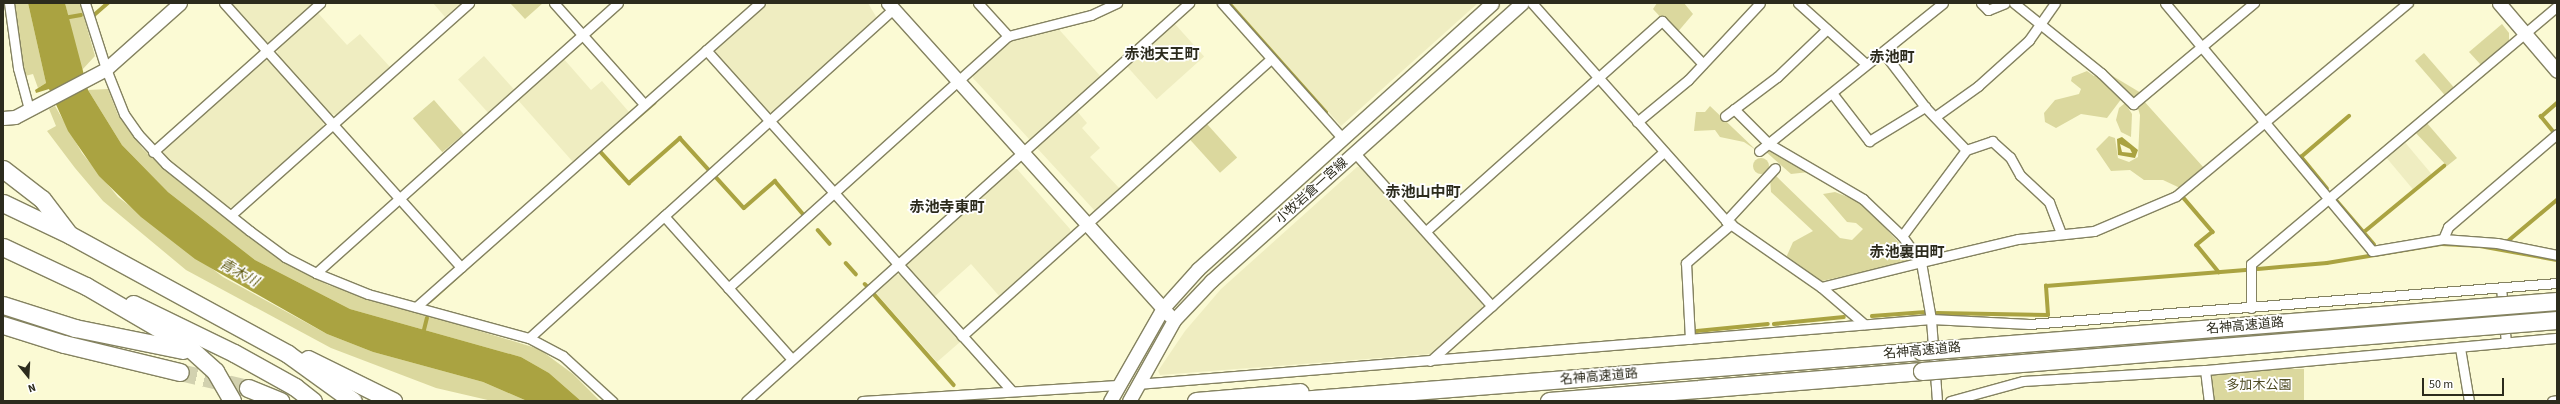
<!DOCTYPE html>
<meta charset="utf-8">
<style>
body{margin:0}
#map{position:relative;width:2560px;height:404px;overflow:hidden;background:#fbfad4;font-family:"Source Sans 3","Noto Sans JP",sans-serif}
div>[style]{position:absolute}
[style*='--x']{left:calc(var(--x)*1px);top:calc(var(--y)*1px);width:calc(var(--w)*1px);rotate:calc(var(--a)*1deg)}
.built>*{inset:0;background:#efedc1;transform-origin:0 0}
.green>*{inset:0;background:#dbd89e;transform-origin:0 0}
.round{border-radius:50%}
.water>*{inset:0;background:#aaa341}
.stream>*{height:3.5px;margin:-1.75px;padding:0 1.75px;transform-origin:1.75px;border-radius:1.75px;background:#aaa341}
.highway-tunnel>*{height:17px;margin-top:-8.5px;transform-origin:0;background:repeating-linear-gradient(90deg,#d2d1af 0 17px,transparent 0 25px)}
.roads{filter:drop-shadow(1px 0 #848260) drop-shadow(-1px 0 #848260) drop-shadow(0 1px #848260) drop-shadow(0 -1px #848260)}
.street>*{height:9px;margin:-4.5px;padding:0 4.5px;transform-origin:4.5px;border-radius:4.5px;background:#fff}
.secondary>*{height:13px;margin:-6.5px;padding:0 6.5px;transform-origin:6.5px;border-radius:6.5px;background:#fff}
.highway>*{height:17px;margin:-8.5px;padding:0 8.5px;transform-origin:8.5px;border-radius:8.5px;background:#fff}
.bridges{filter:drop-shadow(1px 0 #848260) drop-shadow(-1px 0 #848260) drop-shadow(0 1px #848260) drop-shadow(0 -1px #848260)}
.highway-bridge>*{height:17px;margin:-8.5px;padding:0 8.5px;transform-origin:8.5px;border-radius:8.5px;background:#fff}
span{translate:-50% -50%;white-space:nowrap;text-align:center;line-height:1.15;-webkit-text-stroke:3.5px #fff;paint-order:stroke}
.street-label{font-size:13px;color:#2c2b1d}
.park-label{font-size:13px;color:#4f4c24}
.water-label{font-size:14px;color:#5f5a11;font-style:italic}
.quarter-label{font-size:15px;color:#2c2b1d;font-weight:700}
.frame{position:absolute;inset:0;border:4px solid #2c2b1d;pointer-events:none}
.north{position:absolute;left:8px;top:356px;width:40px;height:40px;-webkit-text-stroke:3px #fff;paint-order:stroke;rotate:162deg;font-size:11px;font-weight:700;line-height:16px;text-align:center;color:#2c2b1d}
.north::after{content:'';display:block;margin:auto;width:14px;height:18px;background:#2c2b1d;clip-path:polygon(50% 0,100% 100%,50% 72%,0 100%)}
.scale{position:absolute;left:2422px;top:378px;width:82px;height:18px;box-sizing:border-box;border:2px solid #2c2b1d;border-top:0;padding-left:5px;font-size:12px;line-height:14px;white-space:nowrap;color:#2c2b1d;-webkit-text-stroke:3px #fff;paint-order:stroke}
</style>
<div id="map">
<div class="built">
<div style="clip-path:polygon(231px 3px,316px 3px,271px 43px,265px 42px)"></div>
<div style="clip-path:polygon(433px 3px,461px 3px,445px 17px)"></div>
<div style="clip-path:polygon(765px 3px,868px 3px,878px 20px,773px 112px,767px 112px,715px 54px,716px 47px)"></div>
<div style="clip-path:polygon(1231px 3px,1478px 3px,1341px 126px)"></div>
<div style="clip-path:polygon(318px 13px,347px 45px,360px 34px,390px 67px,337px 115px,331px 114px,278px 56px,277px 49px)"></div>
<div style="left:1174px;top:23px;width:45px;height:64px;rotate:48deg"></div>
<div style="clip-path:polygon(1056px 26px,1102px 78px,1034px 139px,1029px 139px,973px 78px,974px 71px,1012px 37px)"></div>
<div style="left:484px;top:56px;width:45px;height:35px;rotate:48deg"></div>
<div style="clip-path:polygon(563px 58px,591px 90px,602px 81px,629px 112px,573px 162px,517px 99px)"></div>
<div style="clip-path:polygon(263px 60px,270px 61px,324px 120px,323px 127px,235px 206px,228px 208px,164px 156px,164px 150px)"></div>
<div style="clip-path:polygon(1076px 110px,1087px 123px,1082px 128px,1100px 148px,1090px 157px,1120px 189px,1095px 211px,1037px 148px)"></div>
<div style="left:2403px;top:140px;width:45px;height:24px;rotate:50deg"></div>
<div style="clip-path:polygon(1357px 167px,1362px 167px,1483px 300px,1482px 308px,1430px 354px,1160px 375px,1158px 371px,1185px 331px,1221px 289px)"></div>
<div style="clip-path:polygon(1010px 169px,1017px 169px,1070px 229px,1071px 235px,1000px 297px,971px 264px,933px 298px,906px 268px,906px 262px)"></div>
<div style="clip-path:polygon(895px 274px,901px 275px,960px 342px,937px 362px,875px 292px)"></div>
</div>
<div class="green">
<div style="clip-path:polygon(12px 3px,28px 3px,46px 83px,38px 88px,33px 74px,25px 76px)"></div>
<div style="clip-path:polygon(65px 3px,80px 3px,95px 56px,81px 71px)"></div>
<div style="clip-path:polygon(510px 3px,543px 3px,525px 19px)"></div>
<div style="clip-path:polygon(1657px 3px,1684px 3px,1693px 14px,1676px 34px,1653px 9px)"></div>
<div style="clip-path:polygon(2502px 24px,2509px 33px,2509px 41px,2481px 65px,2469px 52px)"></div>
<div style="left:2424px;top:53px;width:46px;height:12px;rotate:49deg"></div>
<div style="clip-path:polygon(2087px 71px,2094px 76px,2097px 74px,2122px 98px,2107px 118px,2081px 114px,2056px 128px,2045px 122px,2044px 113px,2055px 100px,2079px 94px,2081px 89px,2071px 81px,2072px 77px)"></div>
<div style="clip-path:polygon(2105px 74px,2111px 75px,2141px 93px,2131px 98px)"></div>
<div style="clip-path:polygon(108px 89px,118px 115px,143px 149px,178px 181px,273px 255px,328px 285px,539px 349px,573px 374px,600px 401px,581px 401px,549px 373px,521px 357px,350px 309px,255px 260px,168px 192px,122px 145px,88px 90px)"></div>
<div style="left:434px;top:100px;width:45px;height:28px;rotate:49deg"></div>
<div style="clip-path:polygon(2143px 100px,2204px 168px,2180px 188px,2163px 180px,2144px 180px,2130px 170px,2111px 171px,2096px 149px,2109px 136px,2115px 138px,2118px 158px,2129px 162px,2138px 157px,2140px 115px,2137px 105px)"></div>
<div style="clip-path:polygon(2125px 103px,2132px 114px,2131px 137px,2121px 132px,2116px 120px,2119px 108px)"></div>
<div style="clip-path:polygon(55px 106px,82px 153px,118px 197px,223px 277px,327px 334px,373px 352px,483px 382px,527px 401px,492px 401px,436px 388px,331px 348px,186px 270px,103px 201px,75px 168px,47px 131px,56px 126px,49px 109px)"></div>
<div style="clip-path:polygon(1710px 106px,1756px 150px,1744px 142px,1720px 137px,1715px 130px,1694px 131px,1696px 112px,1705px 112px)"></div>
<div style="clip-path:polygon(2426px 122px,2457px 158px,2447px 166px,2414px 131px)"></div>
<div style="left:1207px;top:124px;width:45px;height:23px;rotate:48deg"></div>
<div style="clip-path:polygon(1769px 149px,1809px 172px,1791px 174px,1765px 151px)"></div>
<div class="round" style="left:1753px;top:158px;width:16px;height:16px"></div>
<div style="clip-path:polygon(1775px 175px,1840px 238px,1852px 240px,1863px 229px,1856px 223px,1847px 222px,1823px 194px,1835px 192px,1861px 202px,1903px 247px,1908px 262px,1822px 281px,1785px 260px,1793px 242px,1813px 231px,1771px 192px,1770px 178px)"></div>
<div style="left:2210px;top:369px;width:94px;height:32px"></div>
</div>
<div class="water">
<div style="clip-path:polygon(28px 3px,65px 3px,88px 90px,122px 145px,168px 192px,255px 260px,350px 309px,521px 357px,549px 373px,581px 401px,527px 401px,483px 382px,373px 352px,327px 334px,195px 259px,141px 217px,99px 176px,68px 131px,49px 89px,36px 93px,35px 90px,46px 83px)"></div>
<div style="clip-path:polygon(evenodd,2122px 137px,2138px 150px,2135px 158px,2118px 155px,2117px 139px,2122px 137px,2120px 144px,2130px 149px,2132px 153px,2122px 152px,2120px 144px)"></div>
</div>
<div class="stream">
<div style="--x:1229;--y:3;--w:146;--a:48.3"></div>
<div style="--x:93;--y:16;--w:20;--a:-41"></div>
<div style="--x:64;--y:18;--w:17;--a:-10"></div>
<div style="--x:2554;--y:133;--w:21;--a:-129"></div>
<div style="--x:2541;--y:117;--w:21;--a:-41"></div>
<div style="--x:599;--y:150;--w:45;--a:47.7"></div>
<div style="--x:629;--y:183;--w:68;--a:-41.4"></div>
<div style="--x:680;--y:138;--w:45;--a:47.7"></div>
<div style="--x:600;--y:150;--w:72;--a:-41"></div>
<div style="--x:715;--y:176;--w:43;--a:47.8"></div>
<div style="--x:744;--y:208;--w:41;--a:-41.1"></div>
<div style="--x:775;--y:181;--w:45;--a:49.5"></div>
<div style="--x:2327;--y:189;--w:41;--a:-129.1"></div>
<div style="--x:2301;--y:157;--w:63;--a:-40.5"></div>
<div style="--x:2183;--y:197;--w:46;--a:49.4"></div>
<div style="--x:2213;--y:232;--w:21;--a:141"></div>
<div style="--x:2197;--y:245;--w:35;--a:51"></div>
<div style="--x:2337;--y:201;--w:57;--a:49.3"></div>
<div style="--x:818;--y:230;--w:18;--a:49"></div>
<div style="--x:2364;--y:232;--w:104;--a:-39.5"></div>
<div style="--x:2508;--y:241;--w:64;--a:-39.9"></div>
<div style="--x:846;--y:263;--w:15;--a:48"></div>
<div style="--x:2258;--y:269;--w:69;--a:-5"></div>
<div style="--x:2327;--y:263;--w:117;--a:-9.4"></div>
<div style="--x:2442;--y:244;--w:38;--a:3"></div>
<div style="--x:2480;--y:246;--w:78;--a:10.3"></div>
<div style="--x:865;--y:284;--w:3;--a:45"></div>
<div style="--x:874;--y:294;--w:121;--a:48.7"></div>
<div style="--x:430;--y:301;--w:79;--a:-41.9"></div>
<div style="--x:1937;--y:313;--w:111;--a:1"></div>
<div style="--x:2048;--y:315;--w:29;--a:-94"></div>
<div style="--x:2046;--y:286;--w:200;--a:-4.6"></div>
<div style="--x:1872;--y:316;--w:54;--a:-4.2"></div>
<div style="--x:1774;--y:324;--w:70;--a:-5.7"></div>
<div style="--x:1697;--y:331;--w:71;--a:-5.6"></div>
<div style="--x:423;--y:334;--w:16;--a:-76"></div>
</div>
<div class="highway-tunnel">
<div style="--x:180;--y:372;--w:70;--a:13.2"></div>
</div>
<div class="roads">
<div class="street">
<div style="--x:9;--y:3;--w:66;--a:82.1"></div>
<div style="--x:18;--y:68;--w:42;--a:75"></div>
<div style="--x:85;--y:3;--w:69;--a:72.3"></div>
<div style="--x:106;--y:69;--w:48;--a:68.2"></div>
<div style="--x:124;--y:114;--w:24;--a:55"></div>
<div style="--x:138;--y:134;--w:41;--a:47"></div>
<div style="--x:166;--y:164;--w:107;--a:38.6"></div>
<div style="--x:250;--y:231;--w:44;--a:36.6"></div>
<div style="--x:285;--y:257;--w:35;--a:27"></div>
<div style="--x:316;--y:273;--w:56;--a:22"></div>
<div style="--x:368;--y:294;--w:167;--a:15.3"></div>
<div style="--x:529;--y:338;--w:38;--a:28"></div>
<div style="--x:563;--y:356;--w:67;--a:42.6"></div>
<div style="--x:224;--y:3;--w:355;--a:48.1"></div>
<div style="--x:554;--y:3;--w:135;--a:48.3"></div>
<div style="--x:978;--y:3;--w:45;--a:47.7"></div>
<div style="--x:1008;--y:36;--w:86;--a:-14.2"></div>
<div style="--x:1091;--y:15;--w:29;--a:-25"></div>
<div style="--x:1222;--y:3;--w:182;--a:48.3"></div>
<div style="--x:1532;--y:3;--w:292;--a:48.3"></div>
<div style="--x:1726;--y:221;--w:116;--a:34.8"></div>
<div style="--x:1821;--y:287;--w:57;--a:40.7"></div>
<div style="--x:1798;--y:3;--w:91;--a:41.9"></div>
<div style="--x:1981;--y:3;--w:10;--a:45"></div>
<div style="--x:1988;--y:10;--w:18;--a:-22"></div>
<div style="--x:2014;--y:3;--w:112;--a:38.8"></div>
<div style="--x:2101;--y:73;--w:45;--a:44.1"></div>
<div style="--x:2133;--y:104;--w:158;--a:-39.9"></div>
<div style="--x:2165;--y:3;--w:323;--a:50.1"></div>
<div style="--x:2372;--y:251;--w:72;--a:-9.6"></div>
<div style="--x:2443;--y:239;--w:54;--a:4.2"></div>
<div style="--x:2497;--y:243;--w:61;--a:11.3"></div>
<div style="--x:706;--y:50;--w:457;--a:48.1"></div>
<div style="--x:1883;--y:52;--w:69;--a:52.6"></div>
<div style="--x:1925;--y:107;--w:59;--a:46.4"></div>
<div style="--x:1832;--y:93;--w:61;--a:52.4"></div>
<div style="--x:1869;--y:141;--w:66;--a:-31.3"></div>
<div style="--x:1734;--y:109;--w:49;--a:45"></div>
<div style="--x:1769;--y:144;--w:109;--a:30.3"></div>
<div style="--x:1863;--y:199;--w:54;--a:43.5"></div>
<div style="--x:1902;--y:236;--w:32;--a:54"></div>
<div style="--x:1725;--y:116;--w:65;--a:-36.9"></div>
<div style="--x:1777;--y:77;--w:69;--a:-43.8"></div>
<div style="--x:1936;--y:116;--w:52;--a:-35.5"></div>
<div style="--x:1978;--y:86;--w:69;--a:-42"></div>
<div style="--x:2029;--y:40;--w:45;--a:-54.9"></div>
<div style="--x:1637;--y:122;--w:66;--a:-39.5"></div>
<div style="--x:1688;--y:80;--w:105;--a:-46.9"></div>
<div style="--x:1759;--y:151;--w:236;--a:-38.8"></div>
<div style="--x:153;--y:152;--w:224;--a:-41.7"></div>
<div style="--x:1355;--y:153;--w:205;--a:48.2"></div>
<div style="--x:231;--y:215;--w:319;--a:-41.7"></div>
<div style="--x:664;--y:216;--w:192;--a:48.2"></div>
<div style="--x:1726;--y:221;--w:72;--a:-47.2"></div>
<div style="--x:1426;--y:231;--w:316;--a:-41.7"></div>
<div style="--x:1662;--y:21;--w:59;--a:46.4"></div>
<div style="--x:1902;--y:236;--w:107;--a:-53.3"></div>
<div style="--x:1966;--y:150;--w:28;--a:-19"></div>
<div style="--x:1992;--y:141;--w:24;--a:42"></div>
<div style="--x:2010;--y:157;--w:21;--a:61"></div>
<div style="--x:2020;--y:175;--w:40;--a:43"></div>
<div style="--x:2049;--y:202;--w:34;--a:69"></div>
<div style="--x:2443;--y:239;--w:13;--a:-67"></div>
<div style="--x:2448;--y:227;--w:143;--a:-40.5"></div>
<div style="--x:316;--y:273;--w:405;--a:-41.8"></div>
<div style="--x:1821;--y:287;--w:103;--a:-14"></div>
<div style="--x:2501;--y:287;--w:56;--a:84.9"></div>
<div style="--x:728;--y:288;--w:377;--a:-42"></div>
<div style="--x:416;--y:307;--w:459;--a:-41.5"></div>
<div style="--x:2251;--y:308;--w:44;--a:-90"></div>
<div style="--x:2251;--y:264;--w:400;--a:-40.1"></div>
<div style="--x:962;--y:336;--w:415;--a:-41.9"></div>
<div style="--x:529;--y:338;--w:491;--a:-42.1"></div>
<div style="--x:1690;--y:339;--w:76;--a:-93"></div>
<div style="--x:1686;--y:263;--w:60;--a:-40.9"></div>
<div style="--x:2460;--y:348;--w:54;--a:80.4"></div>
<div style="--x:1430;--y:361;--w:314;--a:-41.8"></div>
<div style="--x:2205;--y:370;--w:31;--a:83"></div>
<div style="--x:1137;--y:384;--w:797;--a:-4.68"></div>
<div style="--x:1931;--y:319;--w:98;--a:2.9"></div>
<div style="--x:2029;--y:324;--w:530;--a:-4.44"></div>
<div style="--x:746;--y:401;--w:596;--a:-41.94"></div>
<div style="--x:862;--y:401;--w:256;--a:-3.6"></div>
<div style="--x:1937;--y:401;--w:82;--a:-94.2"></div>
<div style="--x:1931;--y:319;--w:58;--a:-100"></div>
<div style="--x:1921;--y:262;--w:100;--a:-13.3"></div>
<div style="--x:2018;--y:239;--w:76;--a:-6"></div>
<div style="--x:2094;--y:231;--w:89;--a:-23.1"></div>
<div style="--x:2176;--y:196;--w:302;--a:-39.8"></div>
<div style="--x:1950;--y:401;--w:76;--a:-15.3"></div>
<div style="--x:2023;--y:381;--w:182;--a:-3.5"></div>
<div style="--x:2205;--y:370;--w:353;--a:-5.2"></div>
<div style="--x:2552;--y:401;--w:5;--a:-11"></div>
</div>
<div class="secondary">
<div style="--x:888;--y:3;--w:420;--a:48"></div>
<div style="--x:2499;--y:3;--w:89;--a:49.5"></div>
<div style="--x:3;--y:118;--w:12;--a:-5"></div>
<div style="--x:15;--y:117;--w:103;--a:-27.8"></div>
<div style="--x:106;--y:69;--w:99;--a:-41.7"></div>
<div style="--x:1110;--y:401;--w:107;--a:-60.3"></div>
<div style="--x:1163;--y:308;--w:52;--a:-48.1"></div>
<div style="--x:1198;--y:269;--w:396;--a:-42.1"></div>
<div style="--x:1129;--y:401;--w:93;--a:-60.9"></div>
<div style="--x:1174;--y:320;--w:54;--a:-46.5"></div>
<div style="--x:1211;--y:281;--w:417;--a:-41.8"></div>
</div>
<div class="highway">
<div style="--x:3;--y:169;--w:49;--a:37.6"></div>
<div style="--x:42;--y:199;--w:43;--a:52.6"></div>
<div style="--x:3;--y:203;--w:74;--a:25.5"></div>
<div style="--x:70;--y:235;--w:248;--a:28.6"></div>
<div style="--x:288;--y:354;--w:80;--a:35.9"></div>
<div style="--x:3;--y:247;--w:92;--a:25.2"></div>
<div style="--x:86;--y:286;--w:113;--a:30.2"></div>
<div style="--x:184;--y:343;--w:42;--a:42.1"></div>
<div style="--x:215;--y:371;--w:34;--a:60"></div>
<div style="--x:133;--y:304;--w:112;--a:25.9"></div>
<div style="--x:234;--y:353;--w:70;--a:29.1"></div>
<div style="--x:295;--y:387;--w:23;--a:38"></div>
<div style="--x:3;--y:305;--w:76;--a:17.7"></div>
<div style="--x:75;--y:328;--w:110;--a:11.5"></div>
<div style="--x:3;--y:325;--w:64;--a:17.3"></div>
<div style="--x:64;--y:344;--w:119;--a:13.6"></div>
<div style="--x:308;--y:359;--w:95;--a:26.3"></div>
<div style="--x:248;--y:388;--w:35;--a:22"></div>
<div style="--x:1196;--y:401;--w:104;--a:-4.9"></div>
<div style="--x:1287;--y:401;--w:636;--a:-4.51"></div>
<div style="--x:1549;--y:401;--w:374;--a:-4.6"></div>
</div>
</div>
<div class="bridges">
<div class="highway-bridge">
<div style="--x:1921;--y:351;--w:638;--a:-4.5"></div>
<div style="--x:1922;--y:371;--w:637;--a:-4.59"></div>
</div>
</div>
<div class="street-label">
<span style="left:1312px;top:191px;rotate:-42deg">小牧岩倉一宮線</span>
<span style="left:2245px;top:326px;rotate:-5deg">名神高速道路</span>
<span style="left:1922px;top:351px;rotate:-5deg">名神高速道路</span>
<span style="left:1599px;top:377px;rotate:-5deg">名神高速道路</span>
</div>
<div class="park-label">
<span style="left:2259px;top:385px">多加木公園</span>
</div>
<div class="water-label">
<span style="left:239px;top:273px;rotate:29deg">青木川</span>
</div>
<div class="quarter-label">
<span style="left:1162px;top:55px">赤池天王町</span>
<span style="left:1892px;top:58px">赤池町</span>
<span style="left:1423px;top:193px">赤池山中町</span>
<span style="left:947px;top:208px">赤池寺東町</span>
<span style="left:1907px;top:253px">赤池裏田町</span>
</div>
<div class="frame"></div>
<div class="north">N</div>
<div class="scale">50 m</div>
</div>
